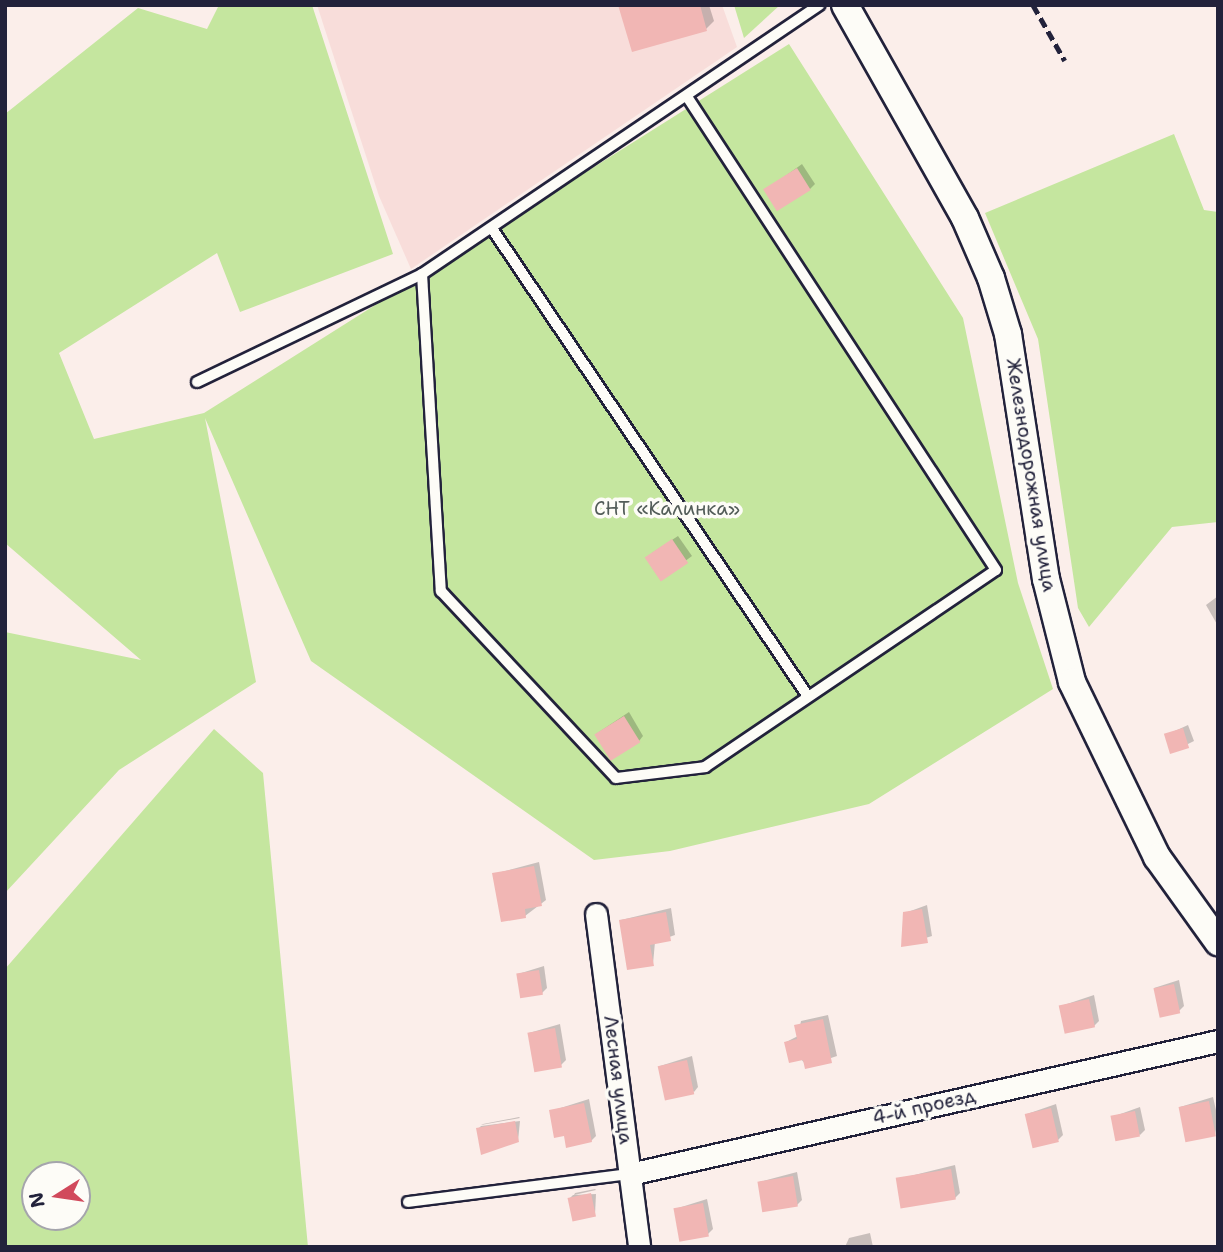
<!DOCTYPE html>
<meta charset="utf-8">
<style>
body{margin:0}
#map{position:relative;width:1223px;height:1252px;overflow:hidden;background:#fbeeea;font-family:"Shantell Sans",sans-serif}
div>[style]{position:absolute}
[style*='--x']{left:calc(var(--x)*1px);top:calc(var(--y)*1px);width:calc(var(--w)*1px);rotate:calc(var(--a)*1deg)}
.built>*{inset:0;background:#f8ddda}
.green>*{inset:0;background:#c5e69f}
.shadow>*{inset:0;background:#0003}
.building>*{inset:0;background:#f1b6b4;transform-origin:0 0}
.roads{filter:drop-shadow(2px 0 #22223b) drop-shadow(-2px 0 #22223b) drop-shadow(0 2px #22223b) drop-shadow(0 -2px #22223b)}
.service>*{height:10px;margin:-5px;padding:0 5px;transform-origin:5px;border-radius:5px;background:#fdfcf7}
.minor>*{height:21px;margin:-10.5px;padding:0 10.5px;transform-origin:10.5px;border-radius:10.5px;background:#fdfcf7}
.tertiary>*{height:26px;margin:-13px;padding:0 13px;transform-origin:13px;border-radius:13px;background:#fdfcf7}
.rail>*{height:5px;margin-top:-2.5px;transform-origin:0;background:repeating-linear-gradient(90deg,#22223b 0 10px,transparent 0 15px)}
span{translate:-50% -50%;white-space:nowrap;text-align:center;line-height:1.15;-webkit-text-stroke:7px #fdfcf7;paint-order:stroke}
.street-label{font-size:19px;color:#22223b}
.park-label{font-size:19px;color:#535d59}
.frame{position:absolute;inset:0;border:7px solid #22223b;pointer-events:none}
.north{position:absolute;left:21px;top:1161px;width:70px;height:70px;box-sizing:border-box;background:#fdfcf7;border:2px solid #a5a5ac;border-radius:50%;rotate:258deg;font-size:19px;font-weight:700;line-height:28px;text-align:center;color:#22223b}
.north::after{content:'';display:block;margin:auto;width:24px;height:32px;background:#d1495b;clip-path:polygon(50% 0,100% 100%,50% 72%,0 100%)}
</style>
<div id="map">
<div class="built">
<div style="clip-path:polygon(317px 5px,722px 5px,737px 47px,411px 269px,379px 196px)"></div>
</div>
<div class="green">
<div style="clip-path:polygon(219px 5px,312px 5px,393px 254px,240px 312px,217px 253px,59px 353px,94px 439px,204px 413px,789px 44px,963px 318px,1018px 583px,1053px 689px,869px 804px,670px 851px,594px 860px,311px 661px,205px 418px,256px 682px,119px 770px,5px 893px,5px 632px,141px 660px,5px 543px,5px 114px,138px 8px,207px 29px)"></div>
<div style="clip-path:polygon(734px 5px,780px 5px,744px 38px)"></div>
<div style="clip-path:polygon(1174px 134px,1204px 210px,1218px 212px,1218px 522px,1172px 527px,1089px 627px,1078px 608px,1038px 339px,985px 213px)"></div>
<div style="clip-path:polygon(evenodd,214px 729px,263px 773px,308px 1247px,5px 1247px,5px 969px,214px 729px,77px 1175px,77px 1217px,35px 1217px,35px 1175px,77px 1175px)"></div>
</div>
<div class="shadow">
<div style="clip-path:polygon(620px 5px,709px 5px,714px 21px,706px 29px)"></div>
<div style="clip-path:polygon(802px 164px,815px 184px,810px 189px,766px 190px)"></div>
<div style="clip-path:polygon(678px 536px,692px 556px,661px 579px,652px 553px)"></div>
<div style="clip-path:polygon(1218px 596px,1218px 626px,1206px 605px)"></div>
<div style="clip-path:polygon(629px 712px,643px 736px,639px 741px,596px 734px)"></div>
<div style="clip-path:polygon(1188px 725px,1194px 741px,1172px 752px,1166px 735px)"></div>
<div style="clip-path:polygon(539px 862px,546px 900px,525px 916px,494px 874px)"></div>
<div style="clip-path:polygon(927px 905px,932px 936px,903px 945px,905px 913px)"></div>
<div style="clip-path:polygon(671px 908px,675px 935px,655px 942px,653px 964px,621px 920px)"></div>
<div style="clip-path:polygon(544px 966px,547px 988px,542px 993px,518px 974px)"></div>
<div style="clip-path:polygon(1179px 980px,1184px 1006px,1179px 1011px,1154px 988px)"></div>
<div style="clip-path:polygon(1094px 995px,1099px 1021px,1094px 1026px,1061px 1006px)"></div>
<div style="clip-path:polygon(828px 1015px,837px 1056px,807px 1066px,786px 1042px,798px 1036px,801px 1021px)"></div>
<div style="clip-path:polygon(560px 1024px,566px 1060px,561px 1065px,529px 1033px)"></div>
<div style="clip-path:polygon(692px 1056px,698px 1087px,694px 1092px,660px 1066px)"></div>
<div style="clip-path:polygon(1213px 1097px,1218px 1119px,1215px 1135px,1180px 1107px)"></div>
<div style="clip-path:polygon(589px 1099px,596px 1136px,591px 1141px,551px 1111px)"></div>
<div style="clip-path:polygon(1056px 1104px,1063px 1135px,1058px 1140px,1027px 1114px)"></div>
<div style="clip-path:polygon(1140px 1107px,1145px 1130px,1140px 1135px,1112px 1117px)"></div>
<div style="clip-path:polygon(519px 1117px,520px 1118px,481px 1125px,483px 1124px)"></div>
<div style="clip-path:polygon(520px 1121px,518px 1141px,478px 1129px,481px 1126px)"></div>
<div style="clip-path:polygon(955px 1165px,960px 1193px,955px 1198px,898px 1179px)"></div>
<div style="clip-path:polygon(797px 1172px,802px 1200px,797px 1205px,759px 1182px)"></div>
<div style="clip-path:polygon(595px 1189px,596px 1190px,574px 1195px,575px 1193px)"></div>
<div style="clip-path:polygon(596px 1194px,595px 1215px,570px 1198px,573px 1195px)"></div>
<div style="clip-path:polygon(707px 1199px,713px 1229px,708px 1234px,675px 1209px)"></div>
<div style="clip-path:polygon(870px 1233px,873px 1247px,845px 1247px,849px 1238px)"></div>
</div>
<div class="building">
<div style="clip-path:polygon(618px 5px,700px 5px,707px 31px,632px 52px)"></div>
<div style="left:797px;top:168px;width:26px;height:40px;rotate:58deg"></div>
<div style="left:672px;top:539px;width:29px;height:33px;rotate:56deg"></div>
<div style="left:624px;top:716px;width:31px;height:35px;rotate:58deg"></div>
<div style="left:1183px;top:728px;width:21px;height:20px;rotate:73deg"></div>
<div style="clip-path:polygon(534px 866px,542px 906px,525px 909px,526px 918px,501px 922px,492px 873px)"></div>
<div style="clip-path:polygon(922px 909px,928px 943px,901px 947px,903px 912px)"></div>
<div style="clip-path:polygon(666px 912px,671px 941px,650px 945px,654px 966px,627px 970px,619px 920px)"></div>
<div style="left:539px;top:970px;width:25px;height:23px;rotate:81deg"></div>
<div style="left:1174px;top:984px;width:30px;height:21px;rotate:78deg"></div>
<div style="left:1089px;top:999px;width:29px;height:31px;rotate:78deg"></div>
<div style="clip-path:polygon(823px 1019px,832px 1063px,805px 1069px,803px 1060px,789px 1063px,784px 1042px,797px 1039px,794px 1025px)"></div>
<div style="left:555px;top:1028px;width:40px;height:28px;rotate:80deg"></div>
<div style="left:687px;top:1060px;width:35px;height:30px;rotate:78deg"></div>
<div style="left:1209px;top:1101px;width:36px;height:31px;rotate:79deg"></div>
<div style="clip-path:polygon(584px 1103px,592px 1142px,566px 1148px,564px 1136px,554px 1138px,549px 1110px)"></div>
<div style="left:1051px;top:1108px;width:35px;height:27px;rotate:77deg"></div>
<div style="left:1135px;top:1111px;width:26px;height:25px;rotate:79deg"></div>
<div style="clip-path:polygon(515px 1121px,519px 1142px,481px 1155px,476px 1128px)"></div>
<div style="left:951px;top:1169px;width:31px;height:56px;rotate:81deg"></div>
<div style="left:793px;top:1176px;width:31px;height:36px;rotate:81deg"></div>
<div style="left:591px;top:1193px;width:24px;height:24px;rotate:78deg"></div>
<div style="left:703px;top:1203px;width:34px;height:30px;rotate:80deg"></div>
</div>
<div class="roads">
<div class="service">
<div style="--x:493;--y:230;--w:561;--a:55.97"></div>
<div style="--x:422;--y:274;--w:318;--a:86.6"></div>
<div style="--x:441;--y:591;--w:256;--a:46.9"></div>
<div style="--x:616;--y:778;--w:90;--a:-7"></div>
<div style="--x:705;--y:767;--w:351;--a:-34.1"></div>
<div style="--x:996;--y:570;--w:564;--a:-123.13"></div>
<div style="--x:197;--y:382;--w:250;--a:-25.6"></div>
<div style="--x:422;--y:274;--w:480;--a:-34.1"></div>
<div style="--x:408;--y:1202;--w:224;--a:-7.2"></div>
</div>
<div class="minor">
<div style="--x:596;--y:914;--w:336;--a:82.6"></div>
<div style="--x:630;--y:1174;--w:603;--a:-12.75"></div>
</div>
<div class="tertiary">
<div style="--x:845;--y:5;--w:244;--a:60.6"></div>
<div style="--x:965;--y:218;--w:65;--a:66.6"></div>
<div style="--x:991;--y:278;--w:59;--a:73.1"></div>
<div style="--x:1008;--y:334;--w:248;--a:81.2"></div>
<div style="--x:1046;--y:579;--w:106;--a:75.8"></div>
<div style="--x:1072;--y:682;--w:195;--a:64.1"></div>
<div style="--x:1157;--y:857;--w:105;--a:54.3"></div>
</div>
</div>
<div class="rail">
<div style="--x:1033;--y:5;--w:64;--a:60.3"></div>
</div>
<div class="street-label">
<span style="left:1031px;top:475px;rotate:81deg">Железнодорожная улица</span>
<span style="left:618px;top:1080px;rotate:83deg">Лесная улица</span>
<span style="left:924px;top:1107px;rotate:-13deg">4-й проезд</span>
</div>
<div class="park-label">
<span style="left:667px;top:509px">СНТ «Калинка»</span>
</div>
<div class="frame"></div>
<div class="north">N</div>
</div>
